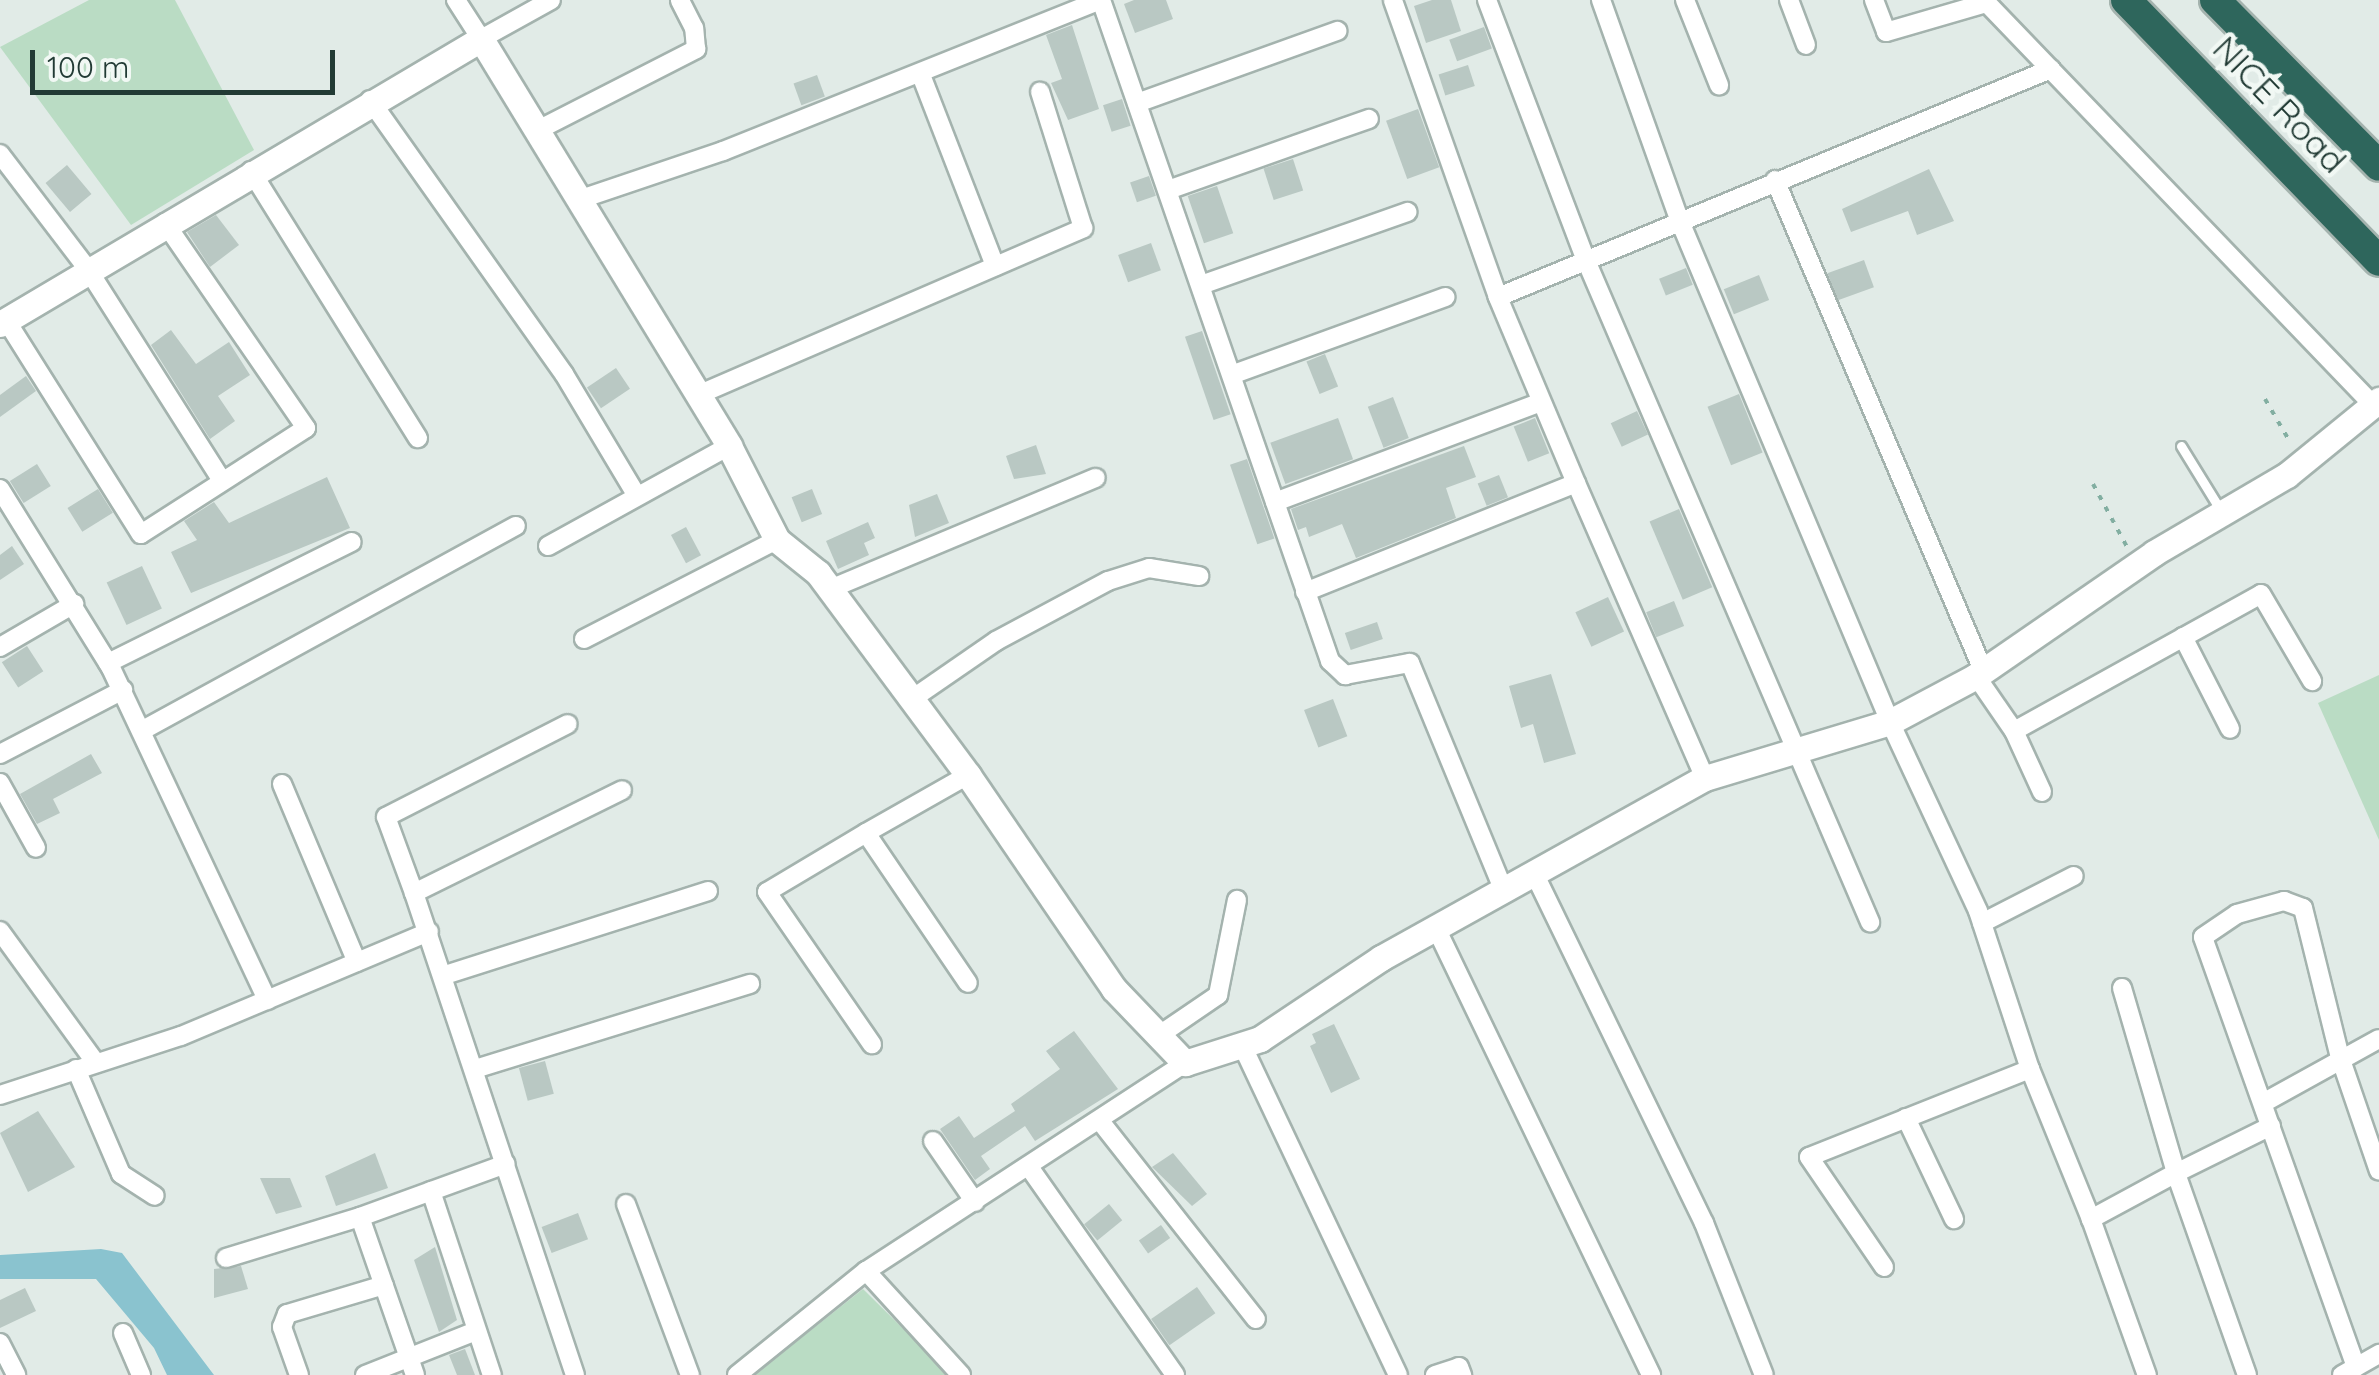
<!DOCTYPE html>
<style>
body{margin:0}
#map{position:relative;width:2379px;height:1375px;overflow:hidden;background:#e1ebe7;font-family:Quicksand,sans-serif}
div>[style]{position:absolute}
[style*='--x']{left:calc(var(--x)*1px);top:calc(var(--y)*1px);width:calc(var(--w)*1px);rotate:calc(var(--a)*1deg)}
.green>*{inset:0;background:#badcc4}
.water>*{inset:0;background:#8ac3cf}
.building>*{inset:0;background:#b9c8c3;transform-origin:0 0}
.path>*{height:4px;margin-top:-2px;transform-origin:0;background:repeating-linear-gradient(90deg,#82aea1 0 5px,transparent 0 13px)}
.roads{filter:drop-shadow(2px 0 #a4b3ae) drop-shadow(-2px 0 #a4b3ae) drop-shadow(0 2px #a4b3ae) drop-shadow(0 -2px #a4b3ae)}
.lane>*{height:9px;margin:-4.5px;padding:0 4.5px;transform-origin:4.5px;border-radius:4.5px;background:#fff}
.street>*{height:18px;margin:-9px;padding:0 9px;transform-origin:9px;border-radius:9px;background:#fff}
.secondary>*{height:25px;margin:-12.5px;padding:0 12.5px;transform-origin:12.5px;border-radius:12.5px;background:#fff}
.highway>*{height:30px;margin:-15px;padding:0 15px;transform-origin:15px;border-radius:15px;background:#2e665c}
span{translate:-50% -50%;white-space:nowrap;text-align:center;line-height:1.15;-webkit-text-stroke:9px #f1f8f4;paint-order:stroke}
.street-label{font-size:35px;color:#223b35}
.scale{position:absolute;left:30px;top:50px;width:305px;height:45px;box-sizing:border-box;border:5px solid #223b35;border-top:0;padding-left:12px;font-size:30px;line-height:35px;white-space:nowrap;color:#223b35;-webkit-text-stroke:8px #f1f8f4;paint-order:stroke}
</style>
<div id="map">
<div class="green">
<div style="clip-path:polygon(89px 0,175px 0,254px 150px,131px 225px,0 47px)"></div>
<div style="clip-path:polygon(2379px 675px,2379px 840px,2318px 703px)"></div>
<div style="clip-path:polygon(863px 1289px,950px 1375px,754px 1375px)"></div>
</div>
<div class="water">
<div style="clip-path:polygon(101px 1249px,122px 1253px,214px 1375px,167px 1375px,154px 1348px,96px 1279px,0 1279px,0 1255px)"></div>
</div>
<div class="building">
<div style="clip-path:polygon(1134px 0,1166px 0,1173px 19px,1135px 33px,1124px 4px)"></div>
<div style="clip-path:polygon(1432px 0,1451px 0,1461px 31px,1426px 43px,1414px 6px)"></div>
<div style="clip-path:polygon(1072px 25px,1099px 109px,1068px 120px,1051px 83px,1062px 79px,1046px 35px)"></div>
<div style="left:1484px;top:27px;width:23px;height:37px;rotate:70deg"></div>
<div style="left:1468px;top:65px;width:22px;height:31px;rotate:72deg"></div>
<div style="left:817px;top:75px;width:23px;height:25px;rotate:70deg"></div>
<div style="left:1122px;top:99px;width:28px;height:20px;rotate:72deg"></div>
<div style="left:1418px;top:109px;width:62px;height:34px;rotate:70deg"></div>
<div style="left:1293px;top:159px;width:33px;height:31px;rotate:72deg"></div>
<div style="left:67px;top:165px;width:38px;height:28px;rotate:50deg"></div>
<div style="clip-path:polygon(1929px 169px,1954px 221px,1917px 235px,1908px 211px,1851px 232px,1842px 209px)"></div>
<div style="left:1149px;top:176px;width:21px;height:20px;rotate:71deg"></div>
<div style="left:1217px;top:186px;width:50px;height:31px;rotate:71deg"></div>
<div style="clip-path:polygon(216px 215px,239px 245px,210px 267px,187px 232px)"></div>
<div style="left:1151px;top:243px;width:29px;height:35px;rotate:70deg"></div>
<div style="left:1864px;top:260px;width:29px;height:39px;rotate:70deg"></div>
<div style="left:1686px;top:268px;width:18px;height:29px;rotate:68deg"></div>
<div style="left:1759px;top:275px;width:27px;height:38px;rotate:68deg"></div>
<div style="clip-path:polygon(171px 330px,196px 364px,229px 342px,250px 375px,218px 396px,235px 421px,210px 439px,151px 345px)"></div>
<div style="left:1202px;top:331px;width:88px;height:18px;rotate:71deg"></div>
<div style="left:1325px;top:354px;width:35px;height:20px;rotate:68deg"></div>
<div style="left:616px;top:368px;width:25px;height:35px;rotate:56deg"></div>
<div style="clip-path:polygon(26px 376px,36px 391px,0 417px,0 395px)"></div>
<div style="left:1739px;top:394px;width:63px;height:34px;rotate:68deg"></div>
<div style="left:1393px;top:397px;width:44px;height:27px;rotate:69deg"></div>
<div style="left:1637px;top:411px;width:26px;height:29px;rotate:65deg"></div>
<div style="left:1338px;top:418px;width:44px;height:72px;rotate:70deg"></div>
<div style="left:1535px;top:418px;width:38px;height:23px;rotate:68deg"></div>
<div style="clip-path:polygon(1036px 445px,1046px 474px,1014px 479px,1006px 456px)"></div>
<div style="clip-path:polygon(1464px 446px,1476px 477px,1446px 488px,1456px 518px,1356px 558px,1342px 524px,1309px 537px,1306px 527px,1298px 530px,1291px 509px)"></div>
<div style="left:1247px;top:459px;width:84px;height:18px;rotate:71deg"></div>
<div style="left:37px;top:464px;width:26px;height:32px;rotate:58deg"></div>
<div style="left:1499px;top:475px;width:24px;height:23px;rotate:68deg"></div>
<div style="clip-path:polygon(327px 477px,350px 528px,191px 593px,171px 552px,197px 540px,184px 521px,214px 502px,229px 523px)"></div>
<div style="left:98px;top:489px;width:28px;height:36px;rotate:58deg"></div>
<div style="left:812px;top:489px;width:27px;height:22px;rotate:68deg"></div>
<div style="clip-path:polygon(937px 494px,949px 523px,915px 537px,909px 505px)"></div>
<div style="left:1679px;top:509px;width:85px;height:32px;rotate:67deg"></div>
<div style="clip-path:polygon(868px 522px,875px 538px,864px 543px,869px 555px,838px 569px,826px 541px)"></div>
<div style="left:686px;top:527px;width:32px;height:17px;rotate:62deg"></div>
<div style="clip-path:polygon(12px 546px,24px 564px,0 580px,0 555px)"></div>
<div style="left:142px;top:566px;width:47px;height:39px;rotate:65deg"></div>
<div style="left:1608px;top:597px;width:38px;height:36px;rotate:65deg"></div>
<div style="left:1674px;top:601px;width:27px;height:30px;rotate:68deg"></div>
<div style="left:1377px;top:622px;width:18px;height:34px;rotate:71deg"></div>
<div style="left:27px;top:646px;width:30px;height:30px;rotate:57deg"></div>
<div style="clip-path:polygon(1551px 674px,1576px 754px,1544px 763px,1533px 724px,1521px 728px,1509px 686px)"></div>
<div style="left:1333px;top:699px;width:40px;height:31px;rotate:69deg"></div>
<div style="clip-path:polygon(91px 754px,102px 773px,53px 799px,60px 813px,37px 824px,20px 794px)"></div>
<div style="clip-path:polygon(1334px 1024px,1360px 1079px,1331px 1093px,1310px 1046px,1316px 1043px,1312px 1034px)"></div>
<div style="clip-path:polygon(1074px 1031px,1118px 1089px,1035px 1141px,1025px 1126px,981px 1156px,990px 1169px,975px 1180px,940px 1129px,959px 1116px,974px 1138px,1015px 1111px,1011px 1104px,1060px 1069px,1046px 1051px)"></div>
<div style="left:545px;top:1061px;width:34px;height:27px;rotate:75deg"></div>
<div style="clip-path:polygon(38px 1111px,75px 1167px,28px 1192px,0 1133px)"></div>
<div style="clip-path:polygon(375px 1153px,388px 1188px,336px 1206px,325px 1176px)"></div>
<div style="clip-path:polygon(1173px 1153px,1207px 1194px,1192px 1206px,1152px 1167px)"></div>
<div style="clip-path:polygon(260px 1178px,290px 1178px,302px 1207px,276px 1214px)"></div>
<div style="left:1109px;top:1204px;width:21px;height:32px;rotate:51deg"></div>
<div style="left:578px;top:1213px;width:28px;height:39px;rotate:69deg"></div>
<div style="left:1161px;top:1225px;width:16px;height:27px;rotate:55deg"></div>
<div style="clip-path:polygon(435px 1247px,457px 1320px,439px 1332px,414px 1260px)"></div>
<div style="clip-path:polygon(241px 1266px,248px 1289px,214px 1298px,214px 1269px)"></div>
<div style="left:1197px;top:1287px;width:32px;height:56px;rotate:55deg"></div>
<div style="clip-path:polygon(25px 1288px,36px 1311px,0 1328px,0 1300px)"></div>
<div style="clip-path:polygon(465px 1349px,475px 1375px,457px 1375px,449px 1355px)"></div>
</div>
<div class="path">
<div style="--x:2265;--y:399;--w:50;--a:59.8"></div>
<div style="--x:2093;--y:484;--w:72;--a:61.6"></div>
</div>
<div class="roads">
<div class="lane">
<div style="--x:2181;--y:446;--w:76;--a:58.4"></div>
</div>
<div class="street">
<div style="--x:456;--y:0;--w:46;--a:57.3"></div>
<div style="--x:481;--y:39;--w:80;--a:-29.1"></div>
<div style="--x:1101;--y:0;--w:700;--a:70.89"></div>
<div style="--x:1330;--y:661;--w:21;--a:43"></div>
<div style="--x:1345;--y:675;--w:66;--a:-10.5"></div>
<div style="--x:1410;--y:663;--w:249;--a:67.6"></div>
<div style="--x:1487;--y:0;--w:276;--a:69.2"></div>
<div style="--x:1585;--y:258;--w:723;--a:66.77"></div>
<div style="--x:1601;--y:0;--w:232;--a:70.4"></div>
<div style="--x:1679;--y:219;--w:545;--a:67.24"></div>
<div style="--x:1890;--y:722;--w:208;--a:65"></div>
<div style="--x:1978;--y:911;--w:166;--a:71.8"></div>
<div style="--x:2030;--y:1069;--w:162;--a:67.9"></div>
<div style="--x:1685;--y:0;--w:92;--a:68.2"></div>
<div style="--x:1789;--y:0;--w:48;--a:69.3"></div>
<div style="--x:1874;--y:0;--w:34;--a:69"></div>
<div style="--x:1886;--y:32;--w:104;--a:-16.2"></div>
<div style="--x:1984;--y:0;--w:563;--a:46.15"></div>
<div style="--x:921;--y:75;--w:205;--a:68.8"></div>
<div style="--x:370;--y:100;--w:336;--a:54.7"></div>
<div style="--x:564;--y:374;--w:142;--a:59.1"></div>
<div style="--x:1137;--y:103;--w:213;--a:-19.8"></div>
<div style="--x:538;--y:130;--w:178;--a:-27.1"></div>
<div style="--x:696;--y:49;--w:21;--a:-95"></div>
<div style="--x:694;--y:28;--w:31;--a:-117"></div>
<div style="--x:0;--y:154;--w:143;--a:52.7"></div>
<div style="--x:87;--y:268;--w:252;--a:57.6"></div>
<div style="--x:251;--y:171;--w:315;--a:58"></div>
<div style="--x:1775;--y:180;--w:532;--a:67"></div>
<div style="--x:1168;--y:190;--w:213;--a:-19.5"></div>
<div style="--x:581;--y:199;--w:150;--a:-18.7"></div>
<div style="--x:723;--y:151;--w:406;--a:-21.8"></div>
<div style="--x:1201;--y:285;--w:219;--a:-19.5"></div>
<div style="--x:1498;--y:297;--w:598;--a:-22.41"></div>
<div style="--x:6;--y:320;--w:253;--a:57.8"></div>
<div style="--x:141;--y:534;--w:196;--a:-32.7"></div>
<div style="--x:306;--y:428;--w:249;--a:-124.5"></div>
<div style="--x:1234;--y:374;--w:225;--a:-20"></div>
<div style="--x:698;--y:395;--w:420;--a:-23.4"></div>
<div style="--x:1083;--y:228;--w:143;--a:-107.5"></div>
<div style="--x:1576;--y:483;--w:322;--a:66.4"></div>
<div style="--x:0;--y:489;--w:211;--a:58.2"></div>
<div style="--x:111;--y:668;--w:367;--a:64.8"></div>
<div style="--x:1275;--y:502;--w:284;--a:-20.6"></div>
<div style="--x:548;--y:546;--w:207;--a:-28.9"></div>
<div style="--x:830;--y:589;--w:288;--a:-22.7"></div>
<div style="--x:1305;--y:592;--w:292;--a:-21.9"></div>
<div style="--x:1576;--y:483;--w:202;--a:-112.8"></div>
<div style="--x:1498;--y:297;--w:315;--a:-109.5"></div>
<div style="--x:2183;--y:637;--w:103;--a:62.9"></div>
<div style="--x:584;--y:639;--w:217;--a:-27.2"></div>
<div style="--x:0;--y:647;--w:86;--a:-30.2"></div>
<div style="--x:108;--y:663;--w:272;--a:-26.4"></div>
<div style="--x:1976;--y:676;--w:67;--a:55.4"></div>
<div style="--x:2014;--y:731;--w:67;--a:65.3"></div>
<div style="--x:912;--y:699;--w:102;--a:-34.6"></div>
<div style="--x:996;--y:641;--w:127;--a:-28.2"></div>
<div style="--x:1108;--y:581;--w:43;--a:-17.6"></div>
<div style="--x:1149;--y:568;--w:51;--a:9.1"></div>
<div style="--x:143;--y:730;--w:425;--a:-28.7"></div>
<div style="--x:2014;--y:731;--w:282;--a:-29"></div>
<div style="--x:2261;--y:594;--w:101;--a:59.6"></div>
<div style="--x:0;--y:754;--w:139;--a:-27.5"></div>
<div style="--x:968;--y:775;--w:117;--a:150.4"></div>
<div style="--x:866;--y:833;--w:181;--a:55.8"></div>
<div style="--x:0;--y:783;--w:74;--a:61"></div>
<div style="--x:282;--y:784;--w:193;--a:67.2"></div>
<div style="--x:866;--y:833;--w:115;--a:149.2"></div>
<div style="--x:767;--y:892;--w:185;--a:55.4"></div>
<div style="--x:1536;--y:877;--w:385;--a:64.1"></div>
<div style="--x:1704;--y:1223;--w:163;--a:68.5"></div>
<div style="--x:414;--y:893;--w:81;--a:-110.2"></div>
<div style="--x:386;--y:817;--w:204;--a:-27.1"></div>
<div style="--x:1982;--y:923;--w:103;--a:-27.1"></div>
<div style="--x:1436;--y:928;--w:496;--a:64.3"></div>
<div style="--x:0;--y:931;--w:163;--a:54"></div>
<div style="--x:445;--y:975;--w:276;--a:-17.7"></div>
<div style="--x:2122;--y:988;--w:193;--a:73.7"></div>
<div style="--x:2176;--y:1173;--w:97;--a:151.6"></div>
<div style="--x:2091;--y:1219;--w:166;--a:70.3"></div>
<div style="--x:1158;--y:1036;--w:73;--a:-34.3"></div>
<div style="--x:1218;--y:995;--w:97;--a:-78.7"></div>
<div style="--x:1242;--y:1045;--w:365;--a:64.7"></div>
<div style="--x:76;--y:1069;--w:114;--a:66.8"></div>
<div style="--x:121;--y:1174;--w:40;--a:32.9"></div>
<div style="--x:475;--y:1069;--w:288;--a:-17.2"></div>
<div style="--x:0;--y:1095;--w:190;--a:-18.1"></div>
<div style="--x:181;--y:1036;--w:269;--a:-22.8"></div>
<div style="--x:2263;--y:1103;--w:132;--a:-28.9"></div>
<div style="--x:1906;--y:1118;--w:112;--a:64.6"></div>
<div style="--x:1100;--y:1121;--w:252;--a:51.8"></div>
<div style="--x:933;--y:1141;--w:74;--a:55.5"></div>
<div style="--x:1029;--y:1167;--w:254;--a:54.9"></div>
<div style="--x:431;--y:1191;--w:194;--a:71.7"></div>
<div style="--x:626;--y:1204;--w:183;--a:69.5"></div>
<div style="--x:226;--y:1258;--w:140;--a:-17"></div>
<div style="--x:1884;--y:1267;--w:133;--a:-124.3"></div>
<div style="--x:1809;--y:1157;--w:238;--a:-21.7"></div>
<div style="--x:866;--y:1271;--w:141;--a:47.6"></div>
<div style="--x:123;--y:1333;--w:46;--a:66.8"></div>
<div style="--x:0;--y:1343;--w:36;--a:63"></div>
<div style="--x:2356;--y:1367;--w:456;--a:-109.6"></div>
<div style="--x:2203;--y:937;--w:41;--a:-34.1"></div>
<div style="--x:2237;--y:914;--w:49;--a:-15.5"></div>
<div style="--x:2284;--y:901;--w:20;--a:20"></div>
<div style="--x:2303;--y:908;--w:154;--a:76.1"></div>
<div style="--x:2340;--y:1057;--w:120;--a:71.1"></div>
<div style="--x:299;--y:1375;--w:51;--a:-109.5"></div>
<div style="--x:282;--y:1327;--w:14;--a:-69"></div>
<div style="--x:287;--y:1314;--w:101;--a:-16.6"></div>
<div style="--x:365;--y:1375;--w:119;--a:-21.6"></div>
<div style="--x:415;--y:1375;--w:167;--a:-109.2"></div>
<div style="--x:360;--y:1217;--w:155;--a:-20"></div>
<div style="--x:575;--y:1375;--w:508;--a:-108.47"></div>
<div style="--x:414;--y:893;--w:232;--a:-26.3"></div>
<div style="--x:737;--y:1375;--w:166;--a:-38.9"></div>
<div style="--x:866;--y:1271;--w:381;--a:-33.1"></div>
<div style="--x:1435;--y:1375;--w:25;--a:-18"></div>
<div style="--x:1459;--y:1367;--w:9;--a:69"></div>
<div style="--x:2247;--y:1375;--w:214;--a:-109.4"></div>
<div style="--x:2176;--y:1173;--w:106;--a:-26.3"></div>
<div style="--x:2342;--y:1375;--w:43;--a:-29.6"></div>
</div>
<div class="secondary">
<div style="--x:0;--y:324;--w:559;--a:-30.65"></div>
<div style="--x:481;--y:39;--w:477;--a:58.6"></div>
<div style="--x:729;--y:446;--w:106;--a:62.9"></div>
<div style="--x:777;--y:540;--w:53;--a:38.8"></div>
<div style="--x:818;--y:573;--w:252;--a:53.4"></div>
<div style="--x:968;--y:775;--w:259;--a:55.7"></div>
<div style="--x:1114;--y:989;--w:103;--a:46.2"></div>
<div style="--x:1185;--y:1063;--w:79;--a:-17.7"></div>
<div style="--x:1260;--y:1039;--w:146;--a:-33.8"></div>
<div style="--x:1381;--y:958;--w:371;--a:-29.1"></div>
<div style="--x:1705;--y:778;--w:193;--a:-16.8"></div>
<div style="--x:1890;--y:722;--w:98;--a:-28.1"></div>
<div style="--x:1976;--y:676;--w:216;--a:-34.6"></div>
<div style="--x:2154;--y:553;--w:154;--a:-30.4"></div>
<div style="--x:2287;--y:475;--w:119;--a:-39.2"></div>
</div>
<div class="highway">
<div style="--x:2126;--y:0;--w:363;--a:45.9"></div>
<div style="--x:2215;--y:0;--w:233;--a:45.3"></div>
</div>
</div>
<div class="street-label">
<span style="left:2280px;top:104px;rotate:46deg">NICE Road</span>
</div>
<div class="scale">100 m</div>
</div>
